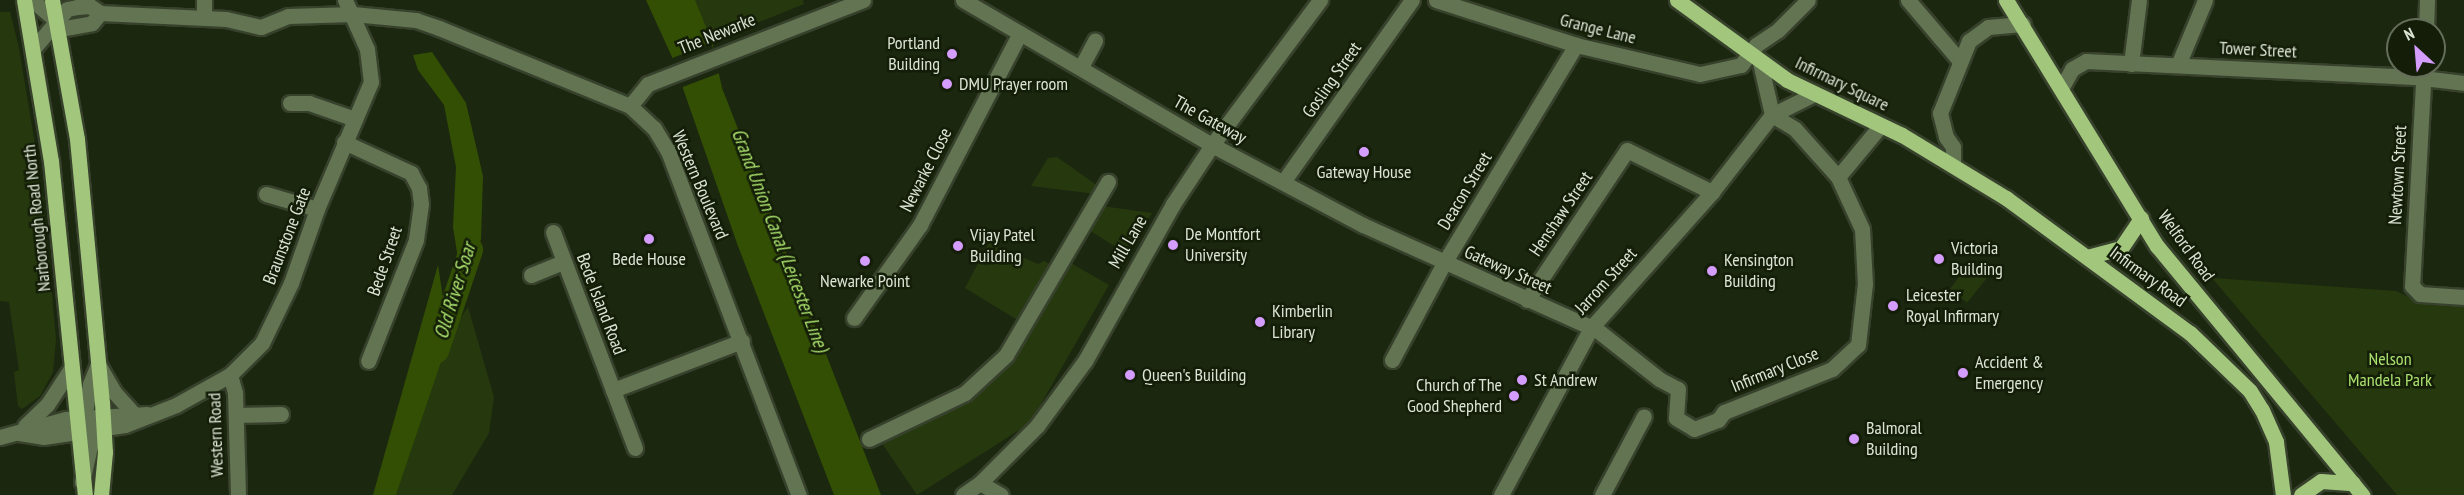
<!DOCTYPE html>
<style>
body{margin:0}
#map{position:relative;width:2464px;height:495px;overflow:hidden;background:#1c2710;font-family:"PT Sans Narrow",sans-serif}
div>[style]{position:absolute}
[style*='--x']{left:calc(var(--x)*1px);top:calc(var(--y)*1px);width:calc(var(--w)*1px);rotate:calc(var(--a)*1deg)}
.green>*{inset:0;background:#26390e;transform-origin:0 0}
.water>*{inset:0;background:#324f04}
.pier>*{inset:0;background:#1c2710;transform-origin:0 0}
.river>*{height:24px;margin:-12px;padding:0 12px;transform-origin:12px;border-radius:12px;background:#324f04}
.roads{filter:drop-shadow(2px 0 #37412c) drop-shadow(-2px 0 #37412c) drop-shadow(0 2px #37412c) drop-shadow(0 -2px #37412c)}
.minor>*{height:15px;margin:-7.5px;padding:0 7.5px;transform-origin:7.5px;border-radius:7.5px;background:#627451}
.major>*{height:15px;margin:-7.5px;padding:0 7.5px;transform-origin:7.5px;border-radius:7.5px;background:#a2c77c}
.dots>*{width:16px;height:16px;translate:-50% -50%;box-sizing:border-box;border:3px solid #131d07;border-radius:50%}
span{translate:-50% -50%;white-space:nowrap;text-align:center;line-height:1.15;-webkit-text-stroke:5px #131d07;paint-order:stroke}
.street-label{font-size:18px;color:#dce4d5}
.poi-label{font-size:18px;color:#dce4d5}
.right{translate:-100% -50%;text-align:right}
.left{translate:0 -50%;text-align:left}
.park-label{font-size:18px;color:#abe16e}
.water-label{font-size:20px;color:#abe26e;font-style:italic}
.north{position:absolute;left:2386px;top:18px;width:60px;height:60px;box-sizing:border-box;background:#131d07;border:2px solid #636d59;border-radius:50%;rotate:334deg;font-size:16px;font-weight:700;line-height:24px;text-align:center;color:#dce4d5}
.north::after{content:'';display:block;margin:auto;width:21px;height:27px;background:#d49cfc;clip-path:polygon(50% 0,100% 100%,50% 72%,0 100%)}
</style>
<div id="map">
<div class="green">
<div style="clip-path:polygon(695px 0,803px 0,804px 4px,712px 41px)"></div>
<div style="clip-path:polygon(0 12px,10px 12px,19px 48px,43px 193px,56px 340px,53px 372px,40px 396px,22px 409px,18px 406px,14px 372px,19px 370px,9px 302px,0 301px)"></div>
<div style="clip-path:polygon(1057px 157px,1098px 186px,1096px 194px,1031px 186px,1048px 158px)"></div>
<div style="clip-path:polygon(1102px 206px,1152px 213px,1127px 254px,1089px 230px)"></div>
<div style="clip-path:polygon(989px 243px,1038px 264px,1044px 261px,1051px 265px,1021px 322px,965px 288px)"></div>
<div style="clip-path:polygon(1069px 262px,1109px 285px,1030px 423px,917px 495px,877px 436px,989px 381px,1033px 326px)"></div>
<div style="left:1970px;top:264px;width:22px;height:32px;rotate:39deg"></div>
<div style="clip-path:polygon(2212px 278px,2396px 291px,2421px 303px,2464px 305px,2464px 495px,2397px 495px)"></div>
<div style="clip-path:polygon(468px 307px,494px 397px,489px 433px,452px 495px,396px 495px,449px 335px)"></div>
</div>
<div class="water">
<div style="clip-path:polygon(646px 0,695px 0,712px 41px,722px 88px,881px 495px,834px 495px,738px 246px,672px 57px)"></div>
<div style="clip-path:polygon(432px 52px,466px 103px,483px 176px,481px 239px,465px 303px,453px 227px,456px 167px,444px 105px,418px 70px,413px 55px)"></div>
<div style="clip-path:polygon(438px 265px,449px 338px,396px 495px,373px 495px)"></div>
</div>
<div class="pier">
<div style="left:711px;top:43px;width:31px;height:45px;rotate:69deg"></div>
</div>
<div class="river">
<div style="--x:437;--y:351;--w:107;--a:-71.4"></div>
</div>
<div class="roads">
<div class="minor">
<div style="--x:32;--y:0;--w:43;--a:40.3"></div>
<div style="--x:65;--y:28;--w:27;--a:-10"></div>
<div style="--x:92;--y:23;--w:13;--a:-51"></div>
<div style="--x:204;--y:0;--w:16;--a:90"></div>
<div style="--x:963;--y:0;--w:288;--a:30.2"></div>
<div style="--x:1212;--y:145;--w:171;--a:27.9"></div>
<div style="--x:1363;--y:225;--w:256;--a:24.2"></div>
<div style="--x:1597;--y:330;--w:79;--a:38.3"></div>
<div style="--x:1659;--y:379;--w:21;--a:28"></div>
<div style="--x:1678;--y:389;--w:29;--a:94"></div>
<div style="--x:1676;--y:418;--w:21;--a:31"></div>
<div style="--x:1694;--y:429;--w:26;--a:-21"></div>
<div style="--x:1718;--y:420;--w:10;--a:-53"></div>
<div style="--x:1724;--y:412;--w:116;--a:-21.7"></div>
<div style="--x:1832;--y:369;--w:35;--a:-43"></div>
<div style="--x:1858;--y:345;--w:61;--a:-83.5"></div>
<div style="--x:1865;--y:284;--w:55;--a:-93.1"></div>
<div style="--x:1862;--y:229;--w:57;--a:-114.8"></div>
<div style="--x:1838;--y:177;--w:67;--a:-50.4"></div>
<div style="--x:1436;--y:0;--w:147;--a:17.8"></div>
<div style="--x:1576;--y:45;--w:127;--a:13.2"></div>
<div style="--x:1700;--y:74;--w:42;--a:-12.4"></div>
<div style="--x:1741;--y:65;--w:25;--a:-53"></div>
<div style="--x:1756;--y:45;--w:27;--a:-34"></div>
<div style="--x:1778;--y:30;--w:42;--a:-45"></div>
<div style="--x:1908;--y:0;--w:80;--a:49.6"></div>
<div style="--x:2426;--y:30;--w:30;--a:-88"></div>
<div style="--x:33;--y:49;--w:52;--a:-49.6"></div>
<div style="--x:67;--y:9;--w:10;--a:-11"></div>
<div style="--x:77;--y:7;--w:13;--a:-4"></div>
<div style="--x:90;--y:6;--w:12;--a:35"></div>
<div style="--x:100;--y:13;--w:126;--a:2.7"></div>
<div style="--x:226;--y:19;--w:36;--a:13"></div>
<div style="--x:261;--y:27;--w:29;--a:-22"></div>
<div style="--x:288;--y:16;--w:65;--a:-1.8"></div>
<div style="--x:353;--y:14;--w:63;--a:5.4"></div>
<div style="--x:416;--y:20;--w:24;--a:19"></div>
<div style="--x:439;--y:28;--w:206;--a:22.2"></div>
<div style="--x:630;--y:106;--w:33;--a:43"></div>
<div style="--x:654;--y:128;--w:27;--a:59"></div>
<div style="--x:668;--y:151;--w:368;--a:69.2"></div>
<div style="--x:1760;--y:62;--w:54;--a:77.2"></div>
<div style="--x:2131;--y:64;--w:64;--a:-82.9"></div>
<div style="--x:2178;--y:65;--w:70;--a:-67.4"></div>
<div style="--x:2424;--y:66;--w:220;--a:93.1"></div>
<div style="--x:2412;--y:286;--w:11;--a:45"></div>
<div style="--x:2420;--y:294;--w:44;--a:3.9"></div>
<div style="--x:1081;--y:67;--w:30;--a:-62"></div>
<div style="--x:2062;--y:87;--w:21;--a:-61"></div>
<div style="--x:2072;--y:69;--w:16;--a:-30"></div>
<div style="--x:2086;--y:61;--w:328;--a:2.8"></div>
<div style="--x:2414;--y:77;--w:50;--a:6.8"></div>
<div style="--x:290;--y:103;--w:19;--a:0"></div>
<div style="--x:309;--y:103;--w:49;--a:19.2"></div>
<div style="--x:630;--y:106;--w:28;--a:-51"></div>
<div style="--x:648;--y:84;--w:231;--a:-21.3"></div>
<div style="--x:1772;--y:115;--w:27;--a:31"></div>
<div style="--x:1795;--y:129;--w:64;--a:48.1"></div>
<div style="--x:344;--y:142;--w:74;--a:24.8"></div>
<div style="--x:411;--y:173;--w:17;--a:62"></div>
<div style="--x:419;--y:188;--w:16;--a:83"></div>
<div style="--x:421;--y:204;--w:36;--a:98"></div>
<div style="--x:416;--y:240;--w:130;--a:111.6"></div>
<div style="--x:1953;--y:164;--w:17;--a:-90"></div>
<div style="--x:1953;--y:147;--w:12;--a:-125"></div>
<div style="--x:1946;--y:137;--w:25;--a:-104"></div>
<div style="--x:1940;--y:113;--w:78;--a:-68.1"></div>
<div style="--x:1969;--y:41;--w:24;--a:-36"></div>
<div style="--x:1988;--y:27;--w:35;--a:-5"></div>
<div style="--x:1283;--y:182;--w:223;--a:-54.7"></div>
<div style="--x:266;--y:194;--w:53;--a:16.4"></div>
<div style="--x:553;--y:232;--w:169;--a:69.2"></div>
<div style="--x:531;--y:275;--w:35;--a:-22"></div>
<div style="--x:1527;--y:300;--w:180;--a:-56.3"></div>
<div style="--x:1627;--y:150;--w:95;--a:26.3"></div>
<div style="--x:854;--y:318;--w:114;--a:-54.6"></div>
<div style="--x:920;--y:225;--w:216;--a:-62.5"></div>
<div style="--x:1392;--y:360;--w:110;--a:-61.8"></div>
<div style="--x:1444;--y:263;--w:255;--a:-58.8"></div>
<div style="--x:98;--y:364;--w:32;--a:60"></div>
<div style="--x:114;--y:392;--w:28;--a:48"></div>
<div style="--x:230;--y:375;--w:19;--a:74"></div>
<div style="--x:235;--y:393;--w:102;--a:88.3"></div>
<div style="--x:236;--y:415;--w:45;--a:-1.3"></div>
<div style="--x:83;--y:424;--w:41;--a:-80.1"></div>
<div style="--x:90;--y:384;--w:22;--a:-68"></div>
<div style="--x:25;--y:426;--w:30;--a:-44"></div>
<div style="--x:47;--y:405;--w:45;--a:-56.7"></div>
<div style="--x:19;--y:433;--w:24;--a:9"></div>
<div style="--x:43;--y:437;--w:83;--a:-8.3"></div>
<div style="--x:125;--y:425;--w:55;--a:-21.4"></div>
<div style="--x:176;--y:405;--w:62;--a:-29.1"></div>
<div style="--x:230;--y:375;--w:45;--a:-45"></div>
<div style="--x:262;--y:343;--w:67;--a:-64.2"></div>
<div style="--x:291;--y:283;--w:78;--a:-70.6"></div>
<div style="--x:317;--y:209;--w:138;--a:-67"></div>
<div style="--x:371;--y:82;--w:33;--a:-97"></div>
<div style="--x:367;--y:49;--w:54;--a:-114.2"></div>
<div style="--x:0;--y:437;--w:68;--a:-15.3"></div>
<div style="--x:66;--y:419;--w:81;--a:-3.5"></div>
<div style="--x:869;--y:439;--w:106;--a:-25.6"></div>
<div style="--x:965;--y:393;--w:56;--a:-42.8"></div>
<div style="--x:1006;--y:355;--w:201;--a:-59.5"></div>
<div style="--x:635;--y:448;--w:62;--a:-110.8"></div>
<div style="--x:613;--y:390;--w:138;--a:-20.8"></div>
<div style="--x:82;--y:482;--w:58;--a:-77.2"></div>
<div style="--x:980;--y:483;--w:24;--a:30"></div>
<div style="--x:963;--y:495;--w:21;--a:-35"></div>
<div style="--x:980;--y:483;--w:81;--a:-45"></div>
<div style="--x:1037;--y:426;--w:81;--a:-53.6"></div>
<div style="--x:1085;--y:361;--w:180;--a:-60.7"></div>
<div style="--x:1173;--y:204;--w:71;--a:-56.5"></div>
<div style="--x:1212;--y:145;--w:181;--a:-53.3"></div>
<div style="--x:1501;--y:495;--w:190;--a:-61.7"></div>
<div style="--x:1591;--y:328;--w:182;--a:-48.3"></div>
<div style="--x:1712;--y:192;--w:98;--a:-52.1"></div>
<div style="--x:1772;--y:115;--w:47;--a:-26.6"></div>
<div style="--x:1602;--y:495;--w:89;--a:-62"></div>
</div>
<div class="major">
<div style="--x:24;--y:0;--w:163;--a:80.5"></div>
<div style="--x:51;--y:161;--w:336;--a:84.2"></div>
<div style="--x:52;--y:0;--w:141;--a:79.8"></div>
<div style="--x:77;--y:139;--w:264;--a:84.6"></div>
<div style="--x:102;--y:402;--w:50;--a:86.6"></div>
<div style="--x:105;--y:452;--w:43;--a:95.3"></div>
<div style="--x:1677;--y:0;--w:136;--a:36"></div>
<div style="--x:1787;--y:80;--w:127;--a:25.6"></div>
<div style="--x:1902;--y:135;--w:122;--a:31.2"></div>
<div style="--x:2006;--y:198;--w:228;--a:36.3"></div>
<div style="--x:2190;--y:333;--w:83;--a:44"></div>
<div style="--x:2250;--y:391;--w:22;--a:58"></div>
<div style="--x:2262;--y:410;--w:35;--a:66"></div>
<div style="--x:2276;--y:442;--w:53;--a:82.5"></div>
<div style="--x:2006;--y:0;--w:289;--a:58.5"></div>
<div style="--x:2157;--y:246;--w:323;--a:50.5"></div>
<div style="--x:2087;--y:257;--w:35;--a:-15"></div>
<div style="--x:2121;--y:248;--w:36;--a:-56"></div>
<div style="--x:2301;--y:495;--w:24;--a:-35"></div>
<div style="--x:2321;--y:481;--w:32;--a:4"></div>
</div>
</div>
<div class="dots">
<div style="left:952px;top:54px;background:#d49cfc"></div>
<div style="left:947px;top:84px;background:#d49cfc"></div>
<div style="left:1364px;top:152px;background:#d49cfc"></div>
<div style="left:649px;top:239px;background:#d49cfc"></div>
<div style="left:1173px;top:245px;background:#d49cfc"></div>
<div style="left:958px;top:246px;background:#d49cfc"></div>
<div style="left:1939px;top:259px;background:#d49cfc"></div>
<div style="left:865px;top:261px;background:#d49cfc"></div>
<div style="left:1712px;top:271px;background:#d49cfc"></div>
<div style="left:1893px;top:306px;background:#d49cfc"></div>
<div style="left:1260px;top:322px;background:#d49cfc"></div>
<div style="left:1963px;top:373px;background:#d49cfc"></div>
<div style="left:1130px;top:375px;background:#d49cfc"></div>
<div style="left:1522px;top:380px;background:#d49cfc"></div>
<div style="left:1514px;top:396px;background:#d49cfc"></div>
<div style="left:1854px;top:439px;background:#d49cfc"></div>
</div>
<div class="street-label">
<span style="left:1598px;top:29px;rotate:14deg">Grange Lane</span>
<span style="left:717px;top:34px;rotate:-22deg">The Newarke</span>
<span style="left:2258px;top:50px;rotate:3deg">Tower Street</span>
<span style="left:1332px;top:80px;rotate:-55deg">Gosling Street</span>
<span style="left:1842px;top:84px;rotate:26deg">Infirmary Square</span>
<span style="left:1210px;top:120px;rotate:29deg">The Gateway</span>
<span style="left:926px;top:170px;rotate:-63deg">Newarke Close</span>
<span style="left:2398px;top:175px;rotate:-87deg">Newtown Street</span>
<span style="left:700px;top:185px;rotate:67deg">Western Boulevard</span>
<span style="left:1465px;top:191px;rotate:-59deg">Deacon Street</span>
<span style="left:1561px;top:214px;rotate:-56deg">Henshaw Street</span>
<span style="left:37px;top:218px;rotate:-96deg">Narborough Road North</span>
<span style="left:287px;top:236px;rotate:-69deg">Braunstone Gate</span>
<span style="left:1128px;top:242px;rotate:-60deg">Mill Lane</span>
<span style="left:2186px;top:246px;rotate:54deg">Welford Road</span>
<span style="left:385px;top:261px;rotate:-71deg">Bede Street</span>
<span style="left:1508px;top:270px;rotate:24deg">Gateway Street</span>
<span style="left:2148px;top:277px;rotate:36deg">Infirmary Road</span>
<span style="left:1606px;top:281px;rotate:-48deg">Jarrom Street</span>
<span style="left:601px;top:304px;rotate:69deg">Bede Island Road</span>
<span style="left:1775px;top:370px;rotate:-22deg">Infirmary Close</span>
<span style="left:216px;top:435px;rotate:-92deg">Western Road</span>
</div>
<div class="poi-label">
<span class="right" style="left:940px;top:54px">Portland<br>Building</span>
<span class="left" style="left:959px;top:84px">DMU Prayer room</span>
<span style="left:1364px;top:172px">Gateway House</span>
<span class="left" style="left:1185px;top:245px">De Montfort<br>University</span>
<span class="left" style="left:970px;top:246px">Vijay Patel<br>Building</span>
<span class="left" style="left:1951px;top:259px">Victoria<br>Building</span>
<span style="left:649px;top:259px">Bede House</span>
<span class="left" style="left:1724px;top:271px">Kensington<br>Building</span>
<span style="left:865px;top:281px">Newarke Point</span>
<span class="left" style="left:1906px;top:306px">Leicester<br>Royal Infirmary</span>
<span class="left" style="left:1272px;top:322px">Kimberlin<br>Library</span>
<span class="left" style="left:1975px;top:373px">Accident &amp;<br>Emergency</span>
<span class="left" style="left:1142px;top:375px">Queen's Building</span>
<span class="left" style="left:1534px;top:380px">St Andrew</span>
<span class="right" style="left:1502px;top:396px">Church of The<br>Good Shepherd</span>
<span class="left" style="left:1866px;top:439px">Balmoral<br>Building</span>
</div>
<div class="park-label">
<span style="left:2390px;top:370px">Nelson<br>Mandela Park</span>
</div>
<div class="water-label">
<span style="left:780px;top:240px;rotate:69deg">Grand Union Canal (Leicester Line)</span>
<span style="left:455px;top:291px;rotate:-73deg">Old River Soar</span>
</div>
<div class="north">N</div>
</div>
